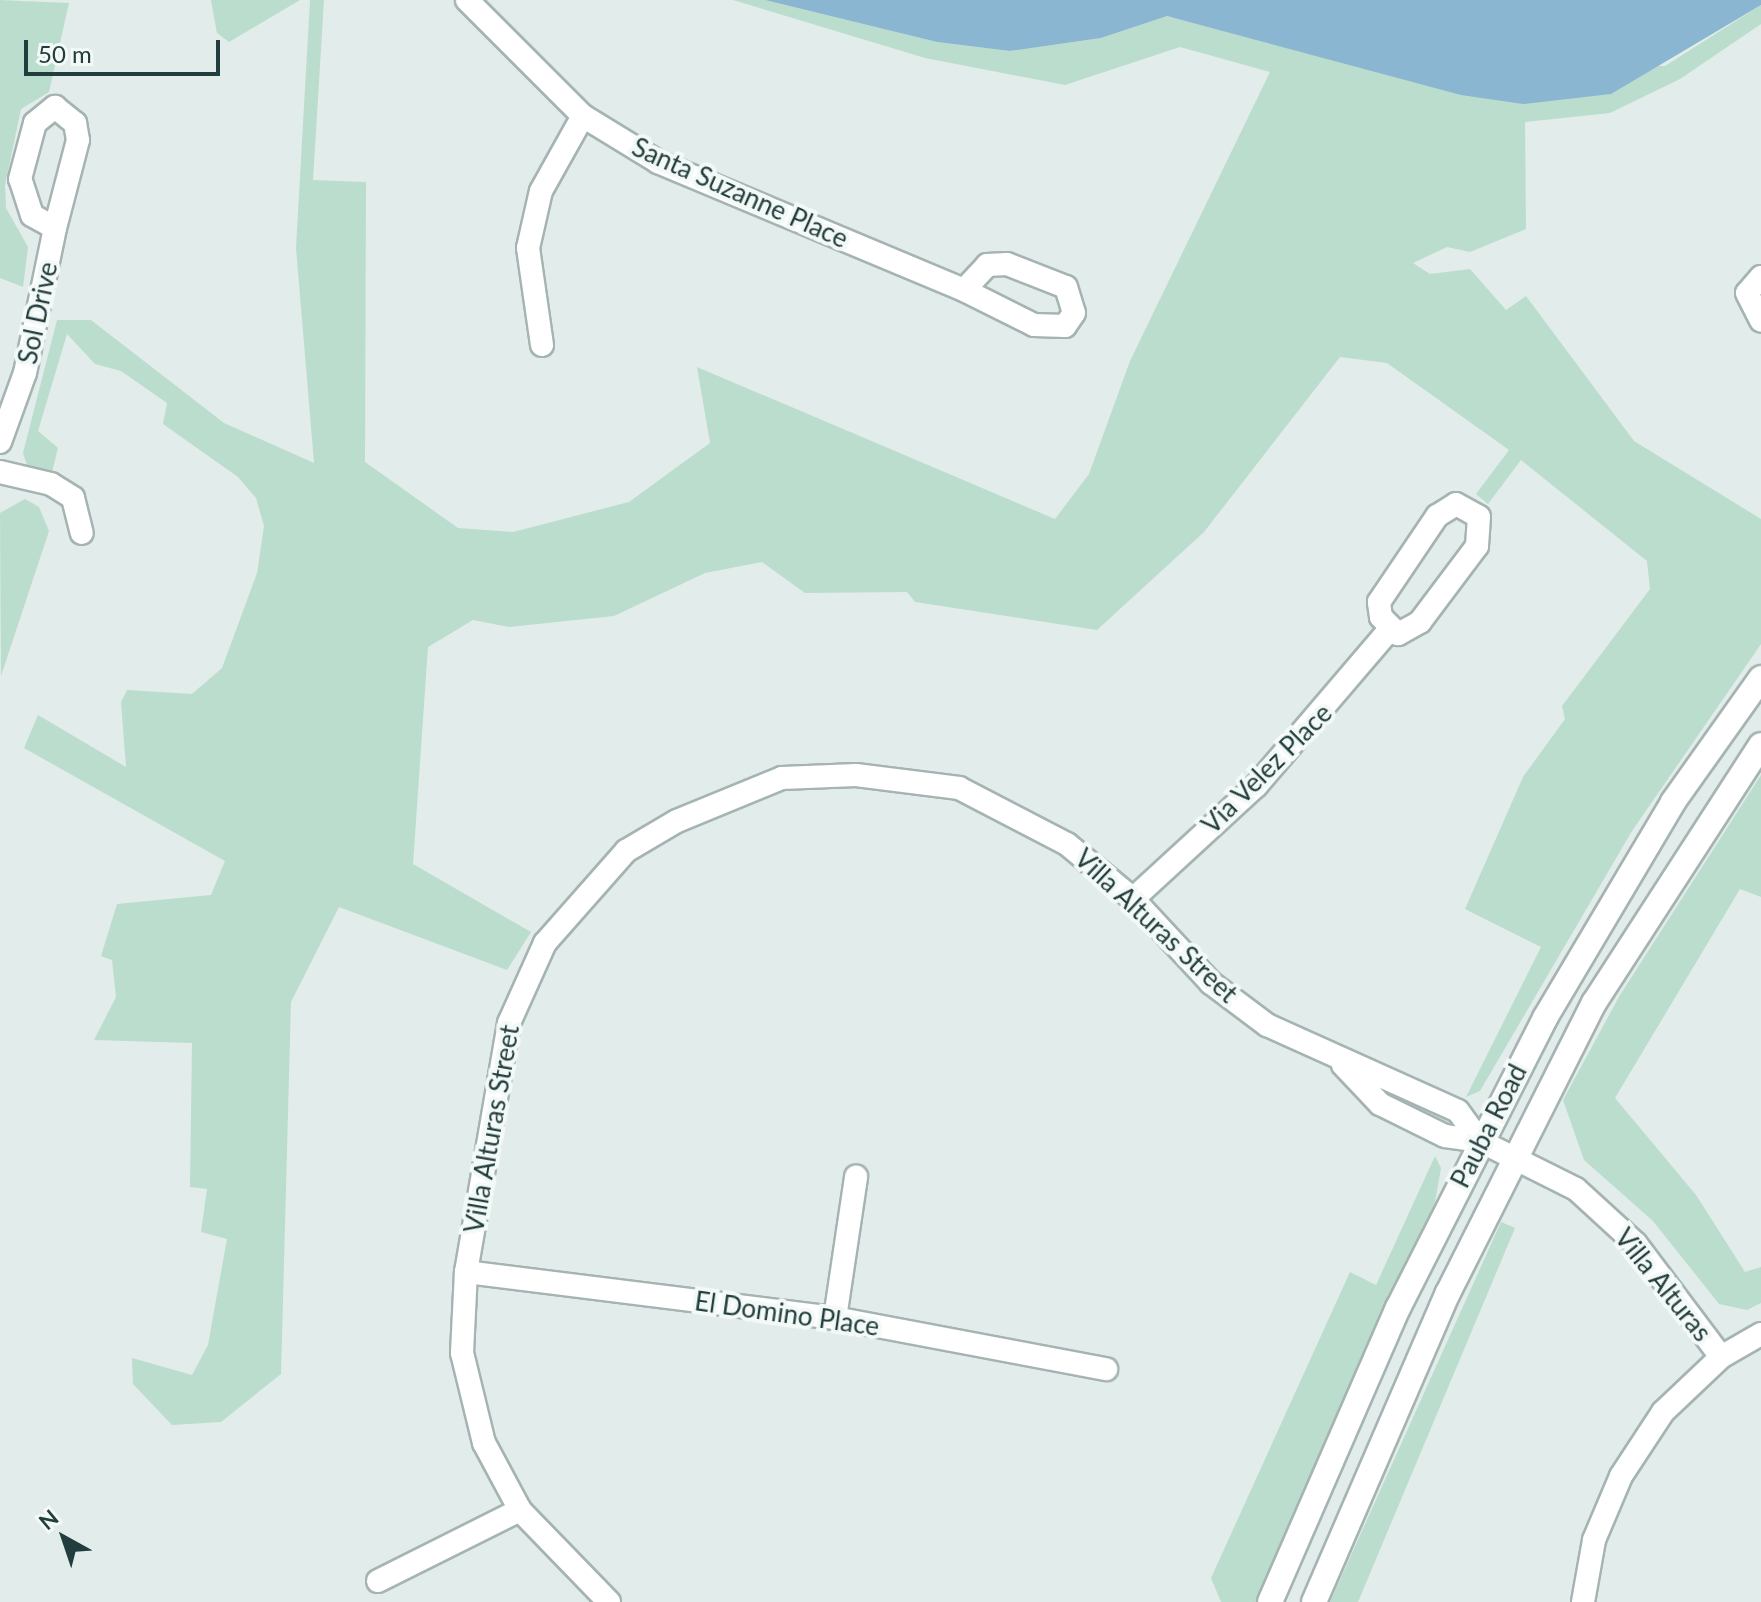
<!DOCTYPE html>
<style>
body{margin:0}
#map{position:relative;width:1761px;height:1602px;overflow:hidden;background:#e2ecea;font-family:Lato,sans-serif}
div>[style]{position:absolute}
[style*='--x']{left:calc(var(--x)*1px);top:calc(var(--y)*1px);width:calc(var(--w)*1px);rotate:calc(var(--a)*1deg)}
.green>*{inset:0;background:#bbddcd}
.water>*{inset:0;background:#8bb6d1}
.roads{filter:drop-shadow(2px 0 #a5b4b3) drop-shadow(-2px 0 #a5b4b3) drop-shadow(0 2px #a5b4b3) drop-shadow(0 -2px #a5b4b3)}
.minor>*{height:22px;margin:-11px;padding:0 11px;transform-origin:11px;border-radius:11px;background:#fff}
.secondary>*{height:24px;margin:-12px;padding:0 12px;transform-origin:12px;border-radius:12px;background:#fff}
span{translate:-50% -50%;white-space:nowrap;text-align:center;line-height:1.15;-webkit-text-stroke:8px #f3f9f7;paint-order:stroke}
.street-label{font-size:26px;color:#223d3d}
.north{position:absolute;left:24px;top:1498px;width:80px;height:80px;-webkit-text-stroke:6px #f3f9f7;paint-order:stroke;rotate:320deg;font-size:22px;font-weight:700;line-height:32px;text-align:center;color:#223d3d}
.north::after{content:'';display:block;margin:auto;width:28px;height:36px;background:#223d3d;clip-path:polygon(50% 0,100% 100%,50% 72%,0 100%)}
.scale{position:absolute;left:24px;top:40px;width:196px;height:36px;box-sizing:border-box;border:4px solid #223d3d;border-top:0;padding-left:10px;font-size:24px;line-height:28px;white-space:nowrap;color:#223d3d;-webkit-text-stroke:6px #f3f9f7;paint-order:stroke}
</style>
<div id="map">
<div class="green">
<div style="clip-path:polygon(0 0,69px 3px,49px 92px,21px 109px,5px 185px,6px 208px,28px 247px,23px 287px,0 278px)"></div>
<div style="clip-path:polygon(211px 0,300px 0,229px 42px,217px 33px)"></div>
<div style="clip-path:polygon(310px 0,324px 0,313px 180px,366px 182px,365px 462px,458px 528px,513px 532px,629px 502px,710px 443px,697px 367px,1055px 519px,1089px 474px,1130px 361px,1270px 72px,1180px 47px,1065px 85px,925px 58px,733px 0,765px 0,937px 42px,1010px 51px,1101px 38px,1166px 16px,1315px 51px,1665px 66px,1761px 5px,1761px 24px,1680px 79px,1610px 113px,1525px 122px,1526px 229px,1470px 252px,1447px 247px,1413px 263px,1430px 274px,1470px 269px,1506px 310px,1526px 296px,1634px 441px,1761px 519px,1761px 644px,1632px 831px,1480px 1091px,1466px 1097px,1541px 947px,1465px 909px,1523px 777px,1565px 719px,1562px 706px,1650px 589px,1647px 561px,1521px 460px,1488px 504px,1476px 494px,1509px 450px,1387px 363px,1340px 357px,1204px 532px,1097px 630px,915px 602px,907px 592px,805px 593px,762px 562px,705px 573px,614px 616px,509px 627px,473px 620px,428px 647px,413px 864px,531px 932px,507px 970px,339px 907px,291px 1002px,281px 1374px,221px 1422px,172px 1425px,133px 1384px,132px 1358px,192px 1375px,208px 1345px,227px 1239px,201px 1232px,207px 1189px,190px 1187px,192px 1043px,94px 1040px,116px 997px,112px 960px,101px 956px,117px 904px,211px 895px,225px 861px,24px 748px,38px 715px,126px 767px,121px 702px,127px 690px,192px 694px,222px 668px,257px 573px,264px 526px,256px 498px,238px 477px,163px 424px,167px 403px,121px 371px,95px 364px,67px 334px,38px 431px,58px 448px,52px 472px,27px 465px,23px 453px,57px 320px,91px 320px,224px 423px,314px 463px,296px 248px)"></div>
<div style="clip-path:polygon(25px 499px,39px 507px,49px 531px,1px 676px,0 513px)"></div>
<div style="clip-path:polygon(1761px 775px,1761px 897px,1740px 889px,1615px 1098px,1696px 1195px,1745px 1272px,1761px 1267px,1761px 1303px,1747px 1310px,1719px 1304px,1653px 1221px,1584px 1160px,1563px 1100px,1620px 995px)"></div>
<div style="clip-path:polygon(1435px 1156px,1441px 1168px,1435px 1202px,1255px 1602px,1221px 1602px,1211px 1578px,1350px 1272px,1376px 1285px)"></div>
<div style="clip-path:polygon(1501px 1222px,1515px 1228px,1358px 1602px,1330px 1602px)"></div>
</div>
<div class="water">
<div style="clip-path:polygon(765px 0,1761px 0,1761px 5px,1611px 94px,1523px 104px,1461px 95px,1167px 16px,1101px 38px,1010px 51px,937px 42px)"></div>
</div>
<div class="roads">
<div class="minor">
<div style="--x:467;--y:0;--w:164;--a:45"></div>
<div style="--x:583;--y:116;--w:88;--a:31.5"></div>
<div style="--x:658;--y:162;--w:332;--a:22.7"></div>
<div style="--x:55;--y:107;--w:26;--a:39"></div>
<div style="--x:75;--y:123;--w:17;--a:80"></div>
<div style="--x:78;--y:140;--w:91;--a:104.6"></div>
<div style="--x:55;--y:228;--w:26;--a:-151"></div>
<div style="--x:32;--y:215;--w:38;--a:-108"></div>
<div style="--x:20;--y:179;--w:58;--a:-75"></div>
<div style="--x:35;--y:123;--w:26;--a:-39"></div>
<div style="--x:1007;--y:264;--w:63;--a:21.3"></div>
<div style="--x:1066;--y:287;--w:27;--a:73"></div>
<div style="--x:1074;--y:313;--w:16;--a:125"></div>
<div style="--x:1065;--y:326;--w:31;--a:-178"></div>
<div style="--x:1034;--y:325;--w:78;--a:-153.4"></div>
<div style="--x:964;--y:290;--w:34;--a:-47"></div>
<div style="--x:987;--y:265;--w:20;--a:-3"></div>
<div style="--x:1761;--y:277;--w:21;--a:131"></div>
<div style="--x:1747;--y:293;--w:31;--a:63"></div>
<div style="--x:542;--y:345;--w:98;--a:-98.2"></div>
<div style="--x:528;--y:248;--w:58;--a:-77.2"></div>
<div style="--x:541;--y:191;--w:86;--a:-60.8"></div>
<div style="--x:0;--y:442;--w:73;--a:-70.1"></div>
<div style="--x:25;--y:373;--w:148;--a:-78.3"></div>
<div style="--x:0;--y:472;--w:52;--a:13.2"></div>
<div style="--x:51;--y:484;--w:26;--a:32"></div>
<div style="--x:73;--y:498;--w:36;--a:76"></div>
<div style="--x:1456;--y:504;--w:26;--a:29"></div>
<div style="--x:1479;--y:517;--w:29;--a:94"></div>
<div style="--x:1477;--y:546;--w:95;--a:126.9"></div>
<div style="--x:1420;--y:622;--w:25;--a:151"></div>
<div style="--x:1398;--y:634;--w:24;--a:-135"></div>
<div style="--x:1381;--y:617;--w:15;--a:-98"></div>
<div style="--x:1379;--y:602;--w:104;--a:-56"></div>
<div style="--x:1437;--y:516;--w:22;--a:-32"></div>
<div style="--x:1133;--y:899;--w:167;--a:-42.6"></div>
<div style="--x:1256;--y:786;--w:206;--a:-49.5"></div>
<div style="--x:1343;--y:1065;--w:54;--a:46.5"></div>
<div style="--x:1380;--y:1104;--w:72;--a:26.2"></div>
<div style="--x:1445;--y:1136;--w:35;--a:8"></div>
<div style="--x:1480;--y:1141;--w:107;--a:26.6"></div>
<div style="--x:1576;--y:1189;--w:81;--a:42.5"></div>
<div style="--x:1636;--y:1244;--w:141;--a:53"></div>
<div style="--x:466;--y:1272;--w:372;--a:7.1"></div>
<div style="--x:835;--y:1318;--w:276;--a:10.7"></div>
<div style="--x:835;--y:1318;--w:143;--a:-81.5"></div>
<div style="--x:378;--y:1581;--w:159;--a:-26.6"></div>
<div style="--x:609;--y:1602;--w:128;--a:-134.1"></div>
<div style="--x:520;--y:1510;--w:76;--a:-118.2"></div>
<div style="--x:484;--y:1443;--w:93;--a:-103.7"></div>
<div style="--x:462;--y:1353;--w:81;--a:-87.2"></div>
<div style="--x:466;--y:1272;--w:253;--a:-80.2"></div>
<div style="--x:509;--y:1023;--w:88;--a:-65.8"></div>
<div style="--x:545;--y:943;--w:123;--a:-48.6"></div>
<div style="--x:626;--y:851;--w:59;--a:-30.5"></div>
<div style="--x:677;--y:821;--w:113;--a:-22.3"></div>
<div style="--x:782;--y:778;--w:74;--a:-2.3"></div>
<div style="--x:856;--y:775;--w:104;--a:7.2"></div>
<div style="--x:959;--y:788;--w:122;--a:27.4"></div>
<div style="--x:1067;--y:844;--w:86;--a:39.8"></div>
<div style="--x:1133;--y:899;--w:115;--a:47.1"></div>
<div style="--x:1211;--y:983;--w:70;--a:36.9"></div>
<div style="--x:1267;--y:1025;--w:209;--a:24.2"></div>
<div style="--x:1458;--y:1111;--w:37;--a:54"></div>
<div style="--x:1583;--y:1602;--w:63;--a:-79.9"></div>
<div style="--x:1594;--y:1540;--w:69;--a:-67.1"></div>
<div style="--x:1621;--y:1476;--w:77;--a:-56.7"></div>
<div style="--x:1663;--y:1412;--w:80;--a:-43.5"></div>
<div style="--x:1721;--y:1357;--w:46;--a:-29.9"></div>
</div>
<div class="secondary">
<div style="--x:1270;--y:1602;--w:321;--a:-66.5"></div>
<div style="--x:1398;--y:1308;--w:325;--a:-63.1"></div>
<div style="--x:1545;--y:1018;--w:251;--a:-59.3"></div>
<div style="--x:1673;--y:802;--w:152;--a:-54.6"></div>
<div style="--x:1314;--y:1602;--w:337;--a:-66.6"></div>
<div style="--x:1448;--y:1293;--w:325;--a:-63.3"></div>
<div style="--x:1594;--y:1003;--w:307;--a:-57.1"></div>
</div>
</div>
<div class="street-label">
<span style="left:740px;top:193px;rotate:24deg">Santa Suzanne Place</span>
<span style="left:38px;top:313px;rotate:-78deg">Sol Drive</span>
<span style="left:1267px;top:769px;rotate:-45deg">Via Velez Place</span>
<span style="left:1156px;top:926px;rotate:43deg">Villa Alturas Street</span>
<span style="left:1489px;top:1126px;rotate:-63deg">Pauba Road</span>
<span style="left:492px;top:1129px;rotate:-80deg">Villa Alturas Street</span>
<span style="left:1663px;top:1285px;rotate:51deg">Villa Alturas</span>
<span style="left:787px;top:1314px;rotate:8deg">El Domino Place</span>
</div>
<div class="north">N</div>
<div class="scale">50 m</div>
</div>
